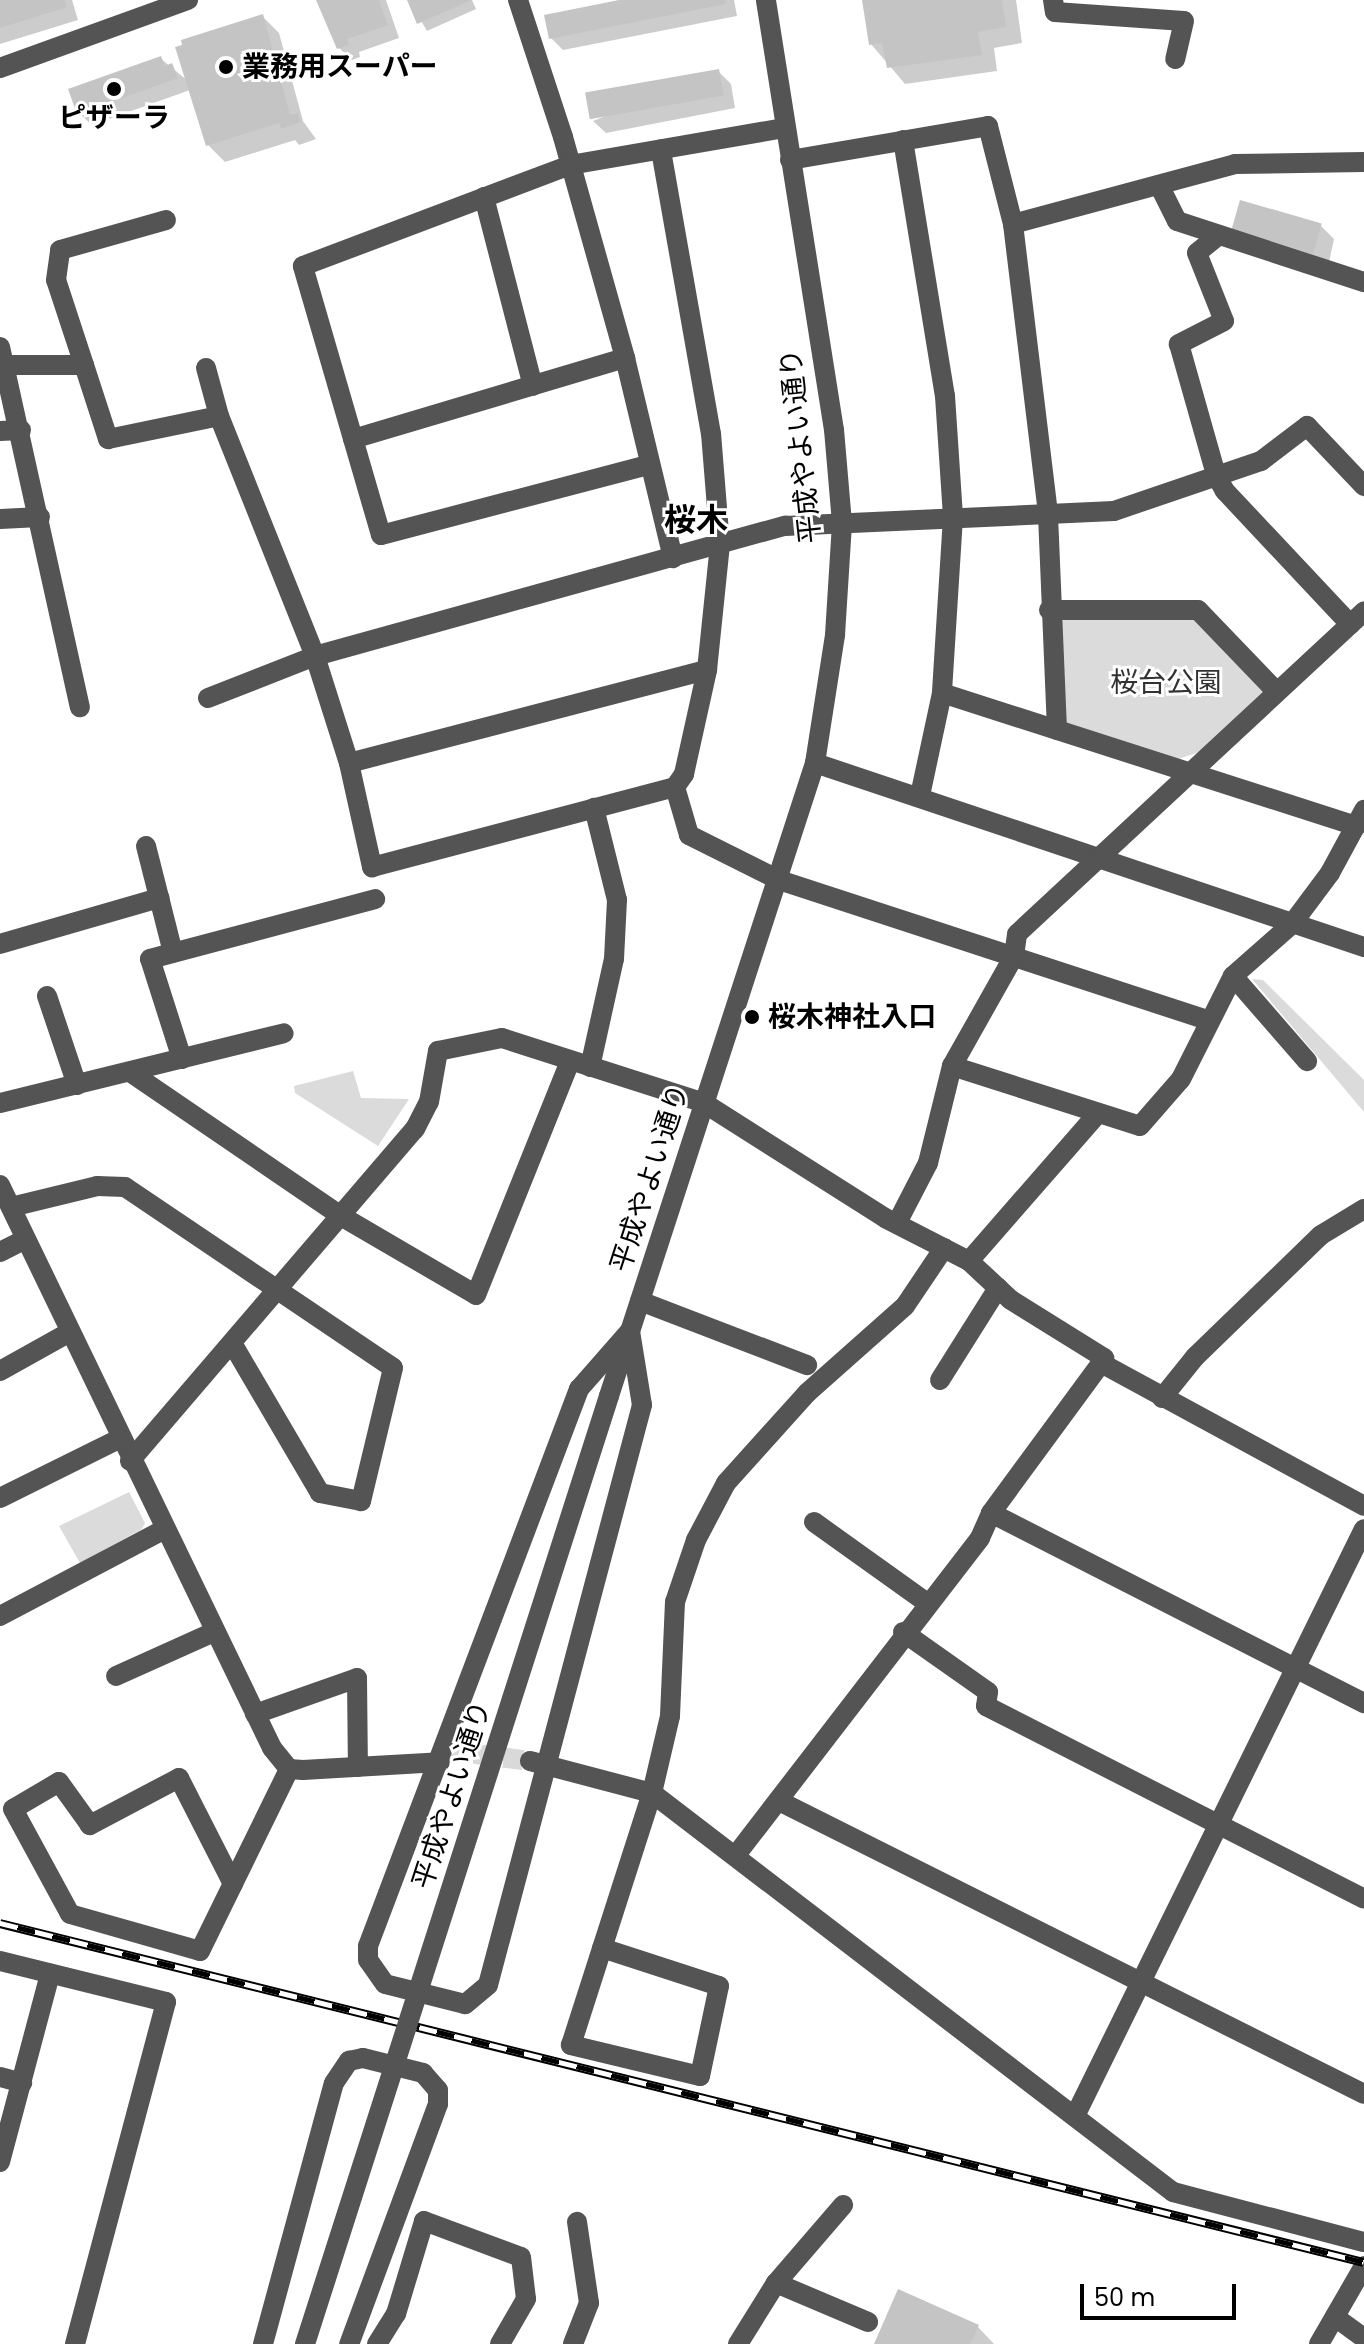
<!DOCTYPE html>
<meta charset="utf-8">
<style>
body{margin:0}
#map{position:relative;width:1364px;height:2344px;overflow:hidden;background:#fff;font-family:Poppins,"Noto Sans JP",sans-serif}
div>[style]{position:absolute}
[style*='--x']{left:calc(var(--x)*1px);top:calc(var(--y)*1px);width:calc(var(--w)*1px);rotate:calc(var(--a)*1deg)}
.green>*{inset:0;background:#dbdbdb}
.shadow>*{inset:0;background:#0003}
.building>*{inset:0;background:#c4c4c4;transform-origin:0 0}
.minor-tunnel>*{height:20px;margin-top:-10px;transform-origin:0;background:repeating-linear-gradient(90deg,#d9d9d9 0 20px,transparent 0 30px)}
.minor>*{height:20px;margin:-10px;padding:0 10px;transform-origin:10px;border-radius:10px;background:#545454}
.rail>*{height:9px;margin-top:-4.5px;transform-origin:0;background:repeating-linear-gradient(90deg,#fff 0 18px,#000 0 36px);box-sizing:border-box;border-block:2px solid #000}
.minor-bridge>*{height:20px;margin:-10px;padding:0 10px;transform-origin:10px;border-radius:10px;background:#545454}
.dots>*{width:22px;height:22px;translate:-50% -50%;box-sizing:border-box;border:4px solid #fff;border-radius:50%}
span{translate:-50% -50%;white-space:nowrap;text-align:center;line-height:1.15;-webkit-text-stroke:6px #fff;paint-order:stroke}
.poi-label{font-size:28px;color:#000;font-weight:700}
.left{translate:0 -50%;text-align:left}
.street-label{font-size:28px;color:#000}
.park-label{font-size:28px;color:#323232}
.quarter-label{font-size:32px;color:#000;font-weight:700}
.scale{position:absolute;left:1080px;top:2284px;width:156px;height:36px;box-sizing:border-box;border:4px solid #000;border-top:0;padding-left:10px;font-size:24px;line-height:28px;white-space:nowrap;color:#000;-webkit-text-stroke:6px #fff;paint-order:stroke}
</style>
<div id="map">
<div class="green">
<div style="clip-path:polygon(1194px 614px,1267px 691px,1200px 752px,1178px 759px,1065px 724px,1059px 625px,1065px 618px)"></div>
<div style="clip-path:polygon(1252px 979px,1263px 980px,1364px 1080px,1364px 1112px)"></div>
<div style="clip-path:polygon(353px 1071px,361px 1098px,409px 1099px,378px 1146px,295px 1093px,294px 1086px)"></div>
<div style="clip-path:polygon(129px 1492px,145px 1523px,142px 1529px,80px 1563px,59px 1526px)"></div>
</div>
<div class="shadow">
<div style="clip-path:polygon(0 0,72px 0,78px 20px,0 44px)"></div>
<div style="clip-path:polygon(319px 0,386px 0,399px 38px,359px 52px,360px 57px,352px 60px,339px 48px)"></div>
<div style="clip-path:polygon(409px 0,472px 0,476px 9px,427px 31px)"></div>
<div style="clip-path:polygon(629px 0,734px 0,737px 16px,563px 50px,551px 38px)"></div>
<div style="clip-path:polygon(864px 0,1016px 0,1022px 43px,994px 48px,997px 71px,905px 84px,871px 44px)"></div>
<div style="clip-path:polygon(262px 16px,279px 33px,303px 121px,316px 139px,299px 145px,295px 140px,225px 162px,208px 145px,190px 90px,92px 125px,79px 113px,160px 58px,188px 81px)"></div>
<div style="clip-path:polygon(718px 71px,731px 84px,735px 108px,606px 133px,593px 121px)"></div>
<div style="clip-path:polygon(1321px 226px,1334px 239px,1328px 267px,1244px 242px)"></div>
<div style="clip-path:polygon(978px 2327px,994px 2344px,876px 2344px)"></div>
</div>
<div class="building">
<div style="clip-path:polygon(0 0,64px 0,67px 7px,0 28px)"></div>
<div style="clip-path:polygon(316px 0,379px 0,388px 25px,347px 39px,349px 45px,337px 49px)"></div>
<div style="clip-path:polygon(407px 0,471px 0,417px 24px)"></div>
<div style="clip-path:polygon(619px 0,725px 0,726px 4px,549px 39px,544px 15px)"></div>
<div style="clip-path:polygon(862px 0,1002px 0,1006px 27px,978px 32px,982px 55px,887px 68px,882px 43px,869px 45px)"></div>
<div style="clip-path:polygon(263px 14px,290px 115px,298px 113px,301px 122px,281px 129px,279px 123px,206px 146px,175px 47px,182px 45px,181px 40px)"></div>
<div style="clip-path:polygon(161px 56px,165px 66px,172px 63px,178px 78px,77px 114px,68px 89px)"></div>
<div style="left:719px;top:69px;width:27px;height:136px;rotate:80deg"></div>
<div style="left:1240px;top:200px;width:85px;height:32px;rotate:16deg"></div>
<div style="clip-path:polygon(898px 2289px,979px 2325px,970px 2344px,874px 2344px)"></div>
</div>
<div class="minor-tunnel">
<div style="--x:444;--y:1750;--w:87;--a:7.3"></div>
</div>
<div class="minor">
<div style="--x:518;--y:0;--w:144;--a:71.8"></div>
<div style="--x:563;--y:137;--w:230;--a:74.3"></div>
<div style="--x:625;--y:358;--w:206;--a:76.5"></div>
<div style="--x:1053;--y:0;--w:12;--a:81"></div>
<div style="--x:1055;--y:12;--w:129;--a:4"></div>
<div style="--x:1184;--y:21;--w:39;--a:103"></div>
<div style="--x:0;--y:68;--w:200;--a:-19.9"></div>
<div style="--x:903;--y:140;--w:259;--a:80.7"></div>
<div style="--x:945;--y:396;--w:121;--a:86.2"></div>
<div style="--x:953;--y:517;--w:176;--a:93.6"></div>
<div style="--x:942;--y:693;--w:105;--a:102.1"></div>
<div style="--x:790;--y:160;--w:201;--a:-9.7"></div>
<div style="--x:988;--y:126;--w:101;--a:75.7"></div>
<div style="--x:1013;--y:224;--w:293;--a:83.1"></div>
<div style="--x:1048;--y:515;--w:215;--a:87.6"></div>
<div style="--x:1159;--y:185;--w:40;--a:63.4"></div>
<div style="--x:1177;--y:221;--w:197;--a:18.1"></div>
<div style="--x:484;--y:197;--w:195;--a:75.5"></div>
<div style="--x:1013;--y:224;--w:230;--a:-15.1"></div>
<div style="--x:1235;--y:164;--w:129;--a:-0.9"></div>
<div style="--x:1219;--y:235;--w:28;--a:141"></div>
<div style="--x:1197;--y:253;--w:73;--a:68.3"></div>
<div style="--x:1224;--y:321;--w:51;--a:152.9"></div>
<div style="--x:1179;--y:344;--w:136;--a:74.2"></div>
<div style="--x:1216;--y:475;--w:18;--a:61"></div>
<div style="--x:1225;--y:491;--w:183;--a:46.8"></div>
<div style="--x:0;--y:347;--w:369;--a:77.5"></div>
<div style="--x:5;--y:365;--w:79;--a:0"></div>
<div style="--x:84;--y:365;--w:78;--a:72"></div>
<div style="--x:108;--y:439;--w:113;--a:-11.7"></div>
<div style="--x:84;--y:365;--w:89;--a:-108.2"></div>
<div style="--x:56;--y:280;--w:30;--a:-82"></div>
<div style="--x:60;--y:250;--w:110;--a:-15.8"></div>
<div style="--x:206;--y:368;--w:50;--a:74.8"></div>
<div style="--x:219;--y:416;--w:258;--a:68.2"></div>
<div style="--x:315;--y:656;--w:112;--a:72.4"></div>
<div style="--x:349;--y:763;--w:107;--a:77.5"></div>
<div style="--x:372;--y:867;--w:313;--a:-14.8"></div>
<div style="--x:675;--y:787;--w:16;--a:-55"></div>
<div style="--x:684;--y:774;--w:107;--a:-77.5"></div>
<div style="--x:707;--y:670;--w:126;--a:-84.1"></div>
<div style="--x:720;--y:545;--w:111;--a:-94.6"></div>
<div style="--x:711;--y:434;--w:289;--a:-100"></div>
<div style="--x:0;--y:431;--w:21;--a:-3"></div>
<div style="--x:353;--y:439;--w:284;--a:-16.6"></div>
<div style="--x:648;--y:465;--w:276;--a:165.3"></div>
<div style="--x:381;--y:535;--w:280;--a:-106.2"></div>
<div style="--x:303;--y:266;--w:285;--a:-20.7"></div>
<div style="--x:570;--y:165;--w:218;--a:-9.8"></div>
<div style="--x:0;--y:519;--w:40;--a:-2.9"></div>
<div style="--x:1049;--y:610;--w:149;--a:0"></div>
<div style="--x:1198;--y:610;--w:112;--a:46.1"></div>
<div style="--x:942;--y:693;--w:435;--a:17.8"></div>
<div style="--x:208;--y:698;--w:115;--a:-21.4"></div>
<div style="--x:315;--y:656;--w:488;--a:-15.5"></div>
<div style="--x:785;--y:526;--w:329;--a:-2.6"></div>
<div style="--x:1114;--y:511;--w:155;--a:-18.8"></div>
<div style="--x:1261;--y:461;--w:58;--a:-37.3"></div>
<div style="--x:1307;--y:426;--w:83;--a:46.5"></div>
<div style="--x:349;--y:763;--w:370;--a:-14.6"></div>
<div style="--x:815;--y:763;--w:579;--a:18.53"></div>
<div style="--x:675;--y:787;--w:50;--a:73.7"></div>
<div style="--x:689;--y:835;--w:101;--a:26.6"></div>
<div style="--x:779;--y:880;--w:453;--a:18.1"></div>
<div style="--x:146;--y:846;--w:110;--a:75.8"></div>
<div style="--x:0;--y:944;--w:166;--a:-16.1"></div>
<div style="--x:1233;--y:976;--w:113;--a:49"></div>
<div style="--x:47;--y:996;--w:94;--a:71.4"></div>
<div style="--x:182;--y:1059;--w:105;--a:-107.7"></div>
<div style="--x:150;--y:959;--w:233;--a:-14.9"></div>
<div style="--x:952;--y:1066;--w:197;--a:17.7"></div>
<div style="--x:1140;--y:1126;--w:62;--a:-48.9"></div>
<div style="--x:1181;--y:1079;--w:115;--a:-63.2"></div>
<div style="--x:1233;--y:976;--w:79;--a:-41.4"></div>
<div style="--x:1292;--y:924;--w:64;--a:-53.3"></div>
<div style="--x:1330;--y:873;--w:72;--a:-61.6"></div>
<div style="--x:590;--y:1067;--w:111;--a:-77.5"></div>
<div style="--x:614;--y:959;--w:59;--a:-87.1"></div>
<div style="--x:617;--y:900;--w:95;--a:-104"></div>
<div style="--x:130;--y:1072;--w:255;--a:34.3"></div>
<div style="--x:341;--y:1216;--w:156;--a:30.3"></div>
<div style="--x:476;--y:1295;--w:252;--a:-68.1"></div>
<div style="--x:0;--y:1103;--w:292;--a:-13.8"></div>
<div style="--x:0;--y:1185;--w:625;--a:64.21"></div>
<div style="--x:272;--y:1748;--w:27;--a:51"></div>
<div style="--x:289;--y:1769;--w:14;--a:4"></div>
<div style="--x:303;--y:1770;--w:137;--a:-3.3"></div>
<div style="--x:11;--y:1207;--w:89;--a:-13.7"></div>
<div style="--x:97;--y:1186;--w:28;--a:2"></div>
<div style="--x:125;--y:1187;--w:323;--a:34"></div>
<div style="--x:393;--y:1368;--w:137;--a:103.5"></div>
<div style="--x:361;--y:1501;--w:42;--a:-169"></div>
<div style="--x:320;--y:1493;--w:174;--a:-120.4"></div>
<div style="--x:897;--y:1223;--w:68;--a:-62.7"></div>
<div style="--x:928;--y:1163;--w:100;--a:-76.1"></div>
<div style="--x:952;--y:1066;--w:126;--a:-60.6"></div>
<div style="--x:1014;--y:956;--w:22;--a:-82"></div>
<div style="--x:1017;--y:934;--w:474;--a:-42.9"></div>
<div style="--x:0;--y:1252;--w:28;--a:-27"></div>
<div style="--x:969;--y:1261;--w:196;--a:-48.9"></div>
<div style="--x:640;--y:1301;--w:179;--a:21"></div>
<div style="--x:630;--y:1331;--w:75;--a:80.8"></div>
<div style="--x:642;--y:1405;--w:600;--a:104.87"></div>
<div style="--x:488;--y:1985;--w:30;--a:140"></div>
<div style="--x:465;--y:2004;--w:82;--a:-166"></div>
<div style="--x:385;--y:1984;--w:29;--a:-125"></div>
<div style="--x:368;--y:1960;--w:14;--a:-90"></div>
<div style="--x:368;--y:1946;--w:596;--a:-69.25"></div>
<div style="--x:579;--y:1389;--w:77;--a:-48.7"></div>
<div style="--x:0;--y:1371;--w:78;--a:-29.2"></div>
<div style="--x:940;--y:1380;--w:109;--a:-57.8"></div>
<div style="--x:609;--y:1396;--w:666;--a:-71.97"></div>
<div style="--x:815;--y:763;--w:130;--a:-81.1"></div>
<div style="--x:835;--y:635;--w:112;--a:-86.4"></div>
<div style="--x:842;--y:523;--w:93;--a:-94.9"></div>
<div style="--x:834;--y:430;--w:435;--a:-99"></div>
<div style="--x:1162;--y:1398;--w:53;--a:-51.2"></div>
<div style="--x:1195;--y:1357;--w:175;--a:-44.1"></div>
<div style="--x:1321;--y:1235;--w:50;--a:-31.2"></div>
<div style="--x:130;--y:1461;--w:438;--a:-49.4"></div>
<div style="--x:415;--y:1129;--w:30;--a:-63"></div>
<div style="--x:429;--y:1102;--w:52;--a:-80"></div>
<div style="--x:438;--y:1051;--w:65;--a:-11.5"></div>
<div style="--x:502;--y:1038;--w:212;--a:17.8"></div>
<div style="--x:704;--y:1103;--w:214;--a:32.4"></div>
<div style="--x:885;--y:1218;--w:94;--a:27.1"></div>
<div style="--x:969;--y:1261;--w:57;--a:42.9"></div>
<div style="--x:1011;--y:1300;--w:110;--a:31.9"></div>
<div style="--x:1104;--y:1358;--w:6;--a:121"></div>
<div style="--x:1101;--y:1363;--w:299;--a:28.5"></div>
<div style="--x:0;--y:1498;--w:133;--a:-26.4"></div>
<div style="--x:991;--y:1513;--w:419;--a:27"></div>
<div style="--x:814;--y:1522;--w:139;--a:35.6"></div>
<div style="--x:0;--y:1616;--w:184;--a:-27.8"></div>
<div style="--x:903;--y:1632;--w:104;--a:35.2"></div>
<div style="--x:988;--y:1692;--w:14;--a:98"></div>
<div style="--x:986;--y:1706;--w:424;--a:27"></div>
<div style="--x:116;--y:1676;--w:107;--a:-24.2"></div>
<div style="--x:255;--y:1714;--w:108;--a:-19.4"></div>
<div style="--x:357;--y:1678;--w:89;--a:89.4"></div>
<div style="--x:530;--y:1761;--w:126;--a:14.7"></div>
<div style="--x:652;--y:1793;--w:656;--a:37.45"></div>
<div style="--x:1173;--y:2192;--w:197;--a:14.7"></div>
<div style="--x:779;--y:1801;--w:654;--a:26.6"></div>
<div style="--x:736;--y:1855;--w:400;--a:-52.4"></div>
<div style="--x:980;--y:1538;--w:27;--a:-66"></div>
<div style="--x:991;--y:1513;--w:186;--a:-53.7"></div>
<div style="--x:233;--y:1884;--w:119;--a:-117"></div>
<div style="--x:179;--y:1778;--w:101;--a:152.2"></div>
<div style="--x:90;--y:1825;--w:53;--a:-125.8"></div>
<div style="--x:59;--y:1782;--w:53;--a:149.6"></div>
<div style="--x:13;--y:1809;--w:119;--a:61.5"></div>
<div style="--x:70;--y:1914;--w:135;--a:15.9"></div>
<div style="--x:200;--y:1951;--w:203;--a:-63.9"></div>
<div style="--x:602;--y:1948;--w:123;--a:18"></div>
<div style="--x:719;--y:1986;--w:92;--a:101.9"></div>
<div style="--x:700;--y:2076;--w:133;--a:-166.5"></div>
<div style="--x:571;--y:2045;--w:265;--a:-72.2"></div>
<div style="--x:652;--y:1793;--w:79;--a:-76.8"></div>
<div style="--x:670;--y:1716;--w:114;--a:-87.5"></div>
<div style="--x:675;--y:1602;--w:65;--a:-71.3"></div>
<div style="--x:696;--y:1540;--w:64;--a:-62.2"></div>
<div style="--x:726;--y:1483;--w:121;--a:-48"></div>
<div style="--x:807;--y:1393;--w:131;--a:-41.6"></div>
<div style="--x:905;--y:1306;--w:70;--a:-56.1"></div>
<div style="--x:0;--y:1961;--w:171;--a:13.9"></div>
<div style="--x:166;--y:2002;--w:354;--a:104.9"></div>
<div style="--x:0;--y:2077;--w:23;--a:15"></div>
<div style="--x:1075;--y:2116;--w:654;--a:-63.79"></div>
<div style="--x:0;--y:2162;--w:195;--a:-75.1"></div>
<div style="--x:776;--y:2283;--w:100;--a:23"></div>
<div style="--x:1335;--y:2317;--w:36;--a:36"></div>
<div style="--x:263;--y:2344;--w:270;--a:-74.8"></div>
<div style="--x:334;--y:2083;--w:27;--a:-56"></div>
<div style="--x:349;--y:2061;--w:14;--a:-12"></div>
<div style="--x:363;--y:2058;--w:62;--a:14"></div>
<div style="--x:423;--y:2073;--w:23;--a:49"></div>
<div style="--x:438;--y:2090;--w:14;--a:90"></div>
<div style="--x:438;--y:2104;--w:256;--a:110.3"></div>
<div style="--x:377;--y:2344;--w:36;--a:-58"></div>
<div style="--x:396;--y:2314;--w:97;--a:-73.2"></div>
<div style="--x:424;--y:2221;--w:103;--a:20.4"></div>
<div style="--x:521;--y:2257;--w:42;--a:83.2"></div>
<div style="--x:526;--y:2299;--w:52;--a:120"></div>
<div style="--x:573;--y:2344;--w:44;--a:-68.7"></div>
<div style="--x:589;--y:2303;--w:82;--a:-98.4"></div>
<div style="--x:738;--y:2344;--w:72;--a:-58.1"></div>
<div style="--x:776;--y:2283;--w:103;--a:-49.3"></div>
<div style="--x:1319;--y:2344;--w:90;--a:-60"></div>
</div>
<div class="rail">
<div style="--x:0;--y:1923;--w:1405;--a:13.96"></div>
</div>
<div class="minor-bridge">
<div style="--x:305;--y:2344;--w:996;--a:-72.22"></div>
</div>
<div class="dots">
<div style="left:226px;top:67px;background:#000"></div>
<div style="left:114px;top:89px;background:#000"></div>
<div style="left:752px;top:1017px;background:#000"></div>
</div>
<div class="poi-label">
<span class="left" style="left:242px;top:67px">業務用スーパー</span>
<span style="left:114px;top:118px">ピザーラ</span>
<span class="left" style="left:768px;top:1017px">桜木神社入口</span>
</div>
<div class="street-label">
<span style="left:801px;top:446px;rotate:-96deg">平成やよい通り</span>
<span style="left:650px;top:1178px;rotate:-72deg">平成やよい通り</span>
<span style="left:452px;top:1795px;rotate:-72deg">平成やよい通り</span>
</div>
<div class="park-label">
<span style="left:1166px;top:683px">桜台公園</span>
</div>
<div class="quarter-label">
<span style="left:696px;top:520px">桜木</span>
</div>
<div class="scale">50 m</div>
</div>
